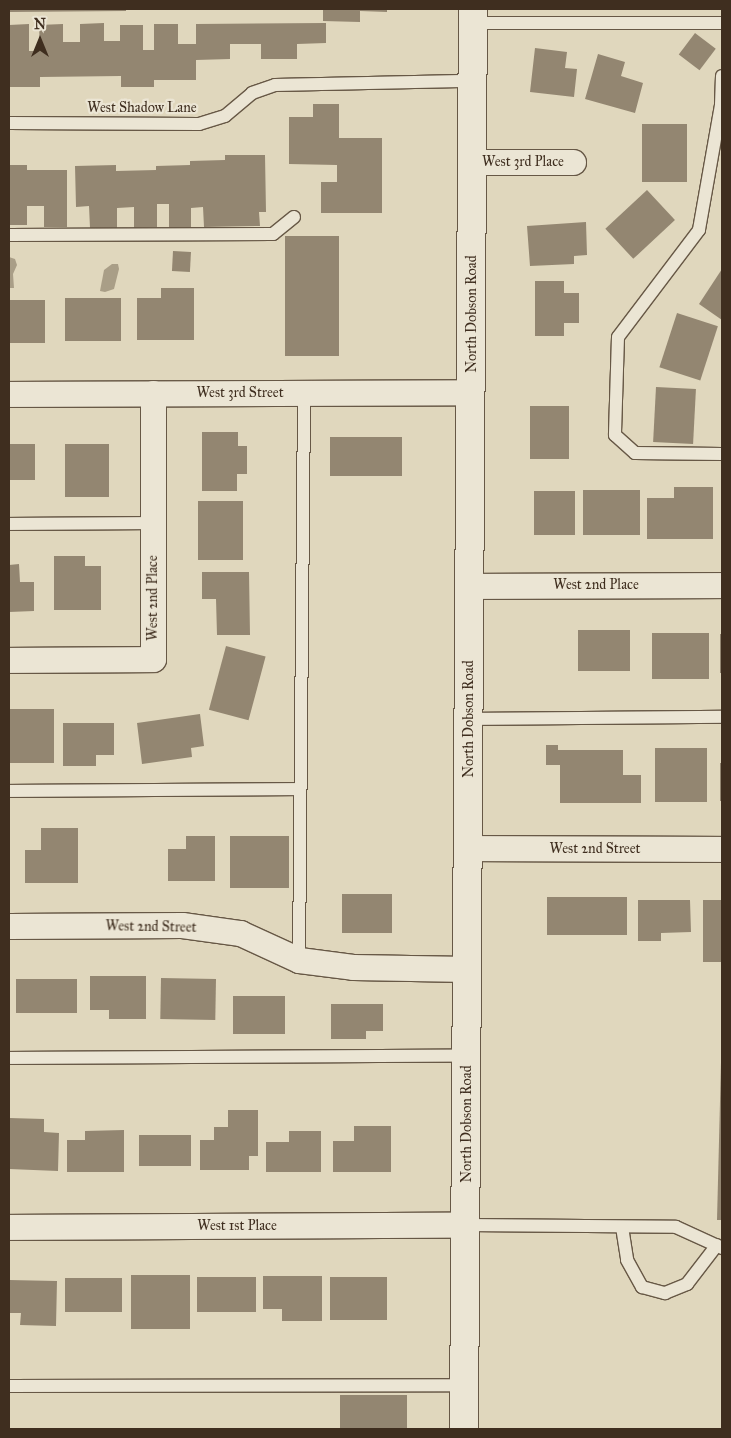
<!DOCTYPE html>
<style>
body{margin:0}
#map{position:relative;width:731px;height:1438px;overflow:hidden;background:#e0d7bd;font-family:"IM FELL Great Primer",serif}
div>[style]{position:absolute}
[style*='--x']{left:calc(var(--x)*1px);top:calc(var(--y)*1px);width:calc(var(--w)*1px);rotate:calc(var(--a)*1deg)}
.water>*{inset:0;background:#a99e87}
.building>*{inset:0;background:#938671;transform-origin:0 0}
.roads{filter:drop-shadow(1px 0 #675846) drop-shadow(-1px 0 #675846) drop-shadow(0 1px #675846) drop-shadow(0 -1px #675846)}
.lane>*{height:12px;margin:-6px;padding:0 6px;transform-origin:6px;border-radius:6px;background:#ebe5d4}
.street>*{height:25px;margin:-12.5px;padding:0 12.5px;transform-origin:12.5px;border-radius:12.5px;background:#ebe5d4}
.secondary>*{height:28px;margin:-14px;padding:0 14px;transform-origin:14px;border-radius:14px;background:#ebe5d4}
span{translate:-50% -50%;white-space:nowrap;text-align:center;line-height:1.15;-webkit-text-stroke:4.5px #ebe5d4;paint-order:stroke}
.street-label{font-size:14px;color:#3f2e1f}
.frame{position:absolute;inset:0;border:10px solid #3f2e1f;pointer-events:none}
.north{position:absolute;left:15px;top:15px;width:50px;height:50px;-webkit-text-stroke:4px #ebe5d4;paint-order:stroke;rotate:0deg;font-size:14px;font-weight:700;line-height:20px;text-align:center;color:#3f2e1f}
.north::after{content:'';display:block;margin:auto;width:18px;height:22px;background:#3f2e1f;clip-path:polygon(50% 0,100% 100%,50% 72%,0 100%)}
</style>
<div id="map">
<div class="water">
<div style="clip-path:polygon(9px 257px,15px 259px,17px 265px,13px 274px,14px 288px,9px 288px)"></div>
<div style="clip-path:polygon(112px 264px,118px 264px,119px 269px,114px 289px,105px 292px,100px 291px,104px 270px)"></div>
</div>
<div class="building">
<div style="clip-path:polygon(9px 9px,126px 9px,126px 11px,9px 12px)"></div>
<div style="clip-path:polygon(345px 9px,387px 9px,387px 12px,360px 11px,360px 22px,323px 21px,323px 10px)"></div>
<div style="clip-path:polygon(104px 23px,104px 41px,120px 41px,120px 25px,143px 25px,143px 50px,154px 50px,154px 24px,178px 24px,178px 44px,196px 44px,196px 24px,326px 23px,326px 43px,297px 44px,297px 59px,261px 59px,261px 44px,230px 44px,230px 59px,196px 60px,196px 80px,154px 80px,154px 87px,121px 87px,121px 76px,40px 77px,40px 87px,9px 87px,9px 25px,29px 24px,29px 51px,40px 51px,39px 25px,63px 24px,63px 42px,80px 42px,80px 24px)"></div>
<div style="left:695px;top:33px;width:26px;height:27px;rotate:37deg"></div>
<div style="clip-path:polygon(535px 48px,567px 52px,565px 68px,577px 69px,574px 97px,530px 92px)"></div>
<div style="clip-path:polygon(598px 54px,625px 62px,621px 76px,643px 83px,635px 113px,585px 99px)"></div>
<div style="clip-path:polygon(313px 104px,339px 104px,339px 138px,382px 138px,382px 213px,321px 213px,321px 182px,337px 182px,337px 165px,289px 164px,289px 117px,313px 117px)"></div>
<div style="left:687px;top:124px;width:58px;height:45px;rotate:90deg"></div>
<div style="clip-path:polygon(225px 155px,265px 155px,266px 212px,259px 212px,260px 226px,204px 227px,203px 207px,191px 208px,191px 228px,169px 228px,169px 204px,157px 204px,157px 227px,134px 228px,134px 207px,117px 208px,117px 228px,90px 228px,89px 206px,76px 207px,75px 166px,116px 165px,116px 171px,156px 170px,156px 166px,190px 165px,190px 161px,225px 160px)"></div>
<div style="clip-path:polygon(9px 165px,27px 165px,27px 170px,67px 170px,67px 227px,44px 227px,44px 206px,27px 206px,27px 225px,9px 225px)"></div>
<div style="left:647px;top:190px;width:41px;height:57px;rotate:47deg"></div>
<div style="clip-path:polygon(586px 222px,587px 255px,574px 256px,574px 264px,530px 266px,527px 226px)"></div>
<div style="left:285px;top:236px;width:54px;height:120px"></div>
<div style="left:173px;top:251px;width:18px;height:20px;rotate:3deg"></div>
<div style="clip-path:polygon(722px 269px,722px 320px,699px 304px)"></div>
<div style="clip-path:polygon(535px 281px,564px 281px,564px 293px,579px 293px,579px 323px,564px 323px,564px 336px,535px 336px)"></div>
<div style="clip-path:polygon(161px 288px,194px 288px,194px 340px,137px 340px,137px 298px,161px 298px)"></div>
<div style="left:65px;top:298px;width:56px;height:43px"></div>
<div style="left:9px;top:300px;width:36px;height:43px"></div>
<div style="left:677px;top:313px;width:43px;height:57px;rotate:18deg"></div>
<div style="left:656px;top:387px;width:40px;height:55px;rotate:3deg"></div>
<div style="left:530px;top:406px;width:39px;height:53px"></div>
<div style="clip-path:polygon(202px 432px,238px 432px,238px 446px,247px 446px,247px 474px,237px 474px,237px 491px,202px 491px)"></div>
<div style="left:330px;top:437px;width:72px;height:39px"></div>
<div style="left:9px;top:444px;width:26px;height:36px"></div>
<div style="left:65px;top:444px;width:44px;height:53px"></div>
<div style="clip-path:polygon(674px 487px,713px 487px,713px 539px,647px 539px,647px 498px,674px 498px)"></div>
<div style="left:583px;top:490px;width:57px;height:45px"></div>
<div style="left:534px;top:491px;width:41px;height:44px"></div>
<div style="left:198px;top:501px;width:45px;height:59px"></div>
<div style="clip-path:polygon(54px 556px,85px 556px,85px 566px,101px 566px,101px 610px,54px 610px)"></div>
<div style="clip-path:polygon(19px 564px,20px 582px,34px 582px,34px 611px,9px 612px,9px 565px)"></div>
<div style="clip-path:polygon(202px 572px,249px 572px,250px 635px,217px 635px,216px 599px,202px 599px)"></div>
<div style="left:578px;top:630px;width:52px;height:41px"></div>
<div style="left:652px;top:633px;width:57px;height:46px"></div>
<div style="left:720px;top:634px;width:2px;height:39px"></div>
<div style="left:226px;top:646px;width:41px;height:66px;rotate:15deg"></div>
<div style="left:9px;top:709px;width:45px;height:54px"></div>
<div style="clip-path:polygon(200px 714px,204px 746px,191px 748px,192px 757px,142px 764px,137px 723px)"></div>
<div style="clip-path:polygon(63px 723px,114px 723px,114px 755px,96px 755px,96px 766px,63px 766px)"></div>
<div style="clip-path:polygon(546px 745px,558px 745px,558px 750px,623px 750px,623px 775px,641px 775px,641px 803px,560px 803px,560px 765px,546px 765px)"></div>
<div style="left:655px;top:748px;width:52px;height:54px"></div>
<div style="left:720px;top:763px;width:2px;height:38px"></div>
<div style="clip-path:polygon(41px 828px,78px 828px,78px 883px,25px 883px,25px 850px,41px 850px)"></div>
<div style="clip-path:polygon(186px 836px,215px 836px,215px 881px,168px 881px,168px 849px,186px 849px)"></div>
<div style="left:230px;top:836px;width:59px;height:52px"></div>
<div style="left:342px;top:894px;width:50px;height:39px"></div>
<div style="left:547px;top:897px;width:80px;height:38px"></div>
<div style="clip-path:polygon(638px 900px,690px 900px,691px 932px,661px 933px,661px 941px,638px 941px)"></div>
<div style="left:703px;top:900px;width:19px;height:62px"></div>
<div style="clip-path:polygon(90px 976px,146px 976px,146px 1019px,109px 1019px,109px 1010px,90px 1010px)"></div>
<div style="left:161px;top:978px;width:55px;height:41px;rotate:1deg"></div>
<div style="left:16px;top:979px;width:61px;height:34px"></div>
<div style="left:233px;top:996px;width:52px;height:38px"></div>
<div style="clip-path:polygon(331px 1004px,383px 1004px,383px 1031px,366px 1031px,366px 1039px,331px 1039px)"></div>
<div style="clip-path:polygon(721px 1062px,722px 1062px,722px 1220px,717px 1220px)"></div>
<div style="clip-path:polygon(228px 1110px,258px 1110px,258px 1156px,249px 1156px,249px 1170px,200px 1170px,200px 1140px,214px 1140px,214px 1127px,228px 1127px)"></div>
<div style="clip-path:polygon(9px 1118px,44px 1119px,44px 1132px,59px 1133px,58px 1171px,9px 1169px)"></div>
<div style="clip-path:polygon(354px 1126px,391px 1126px,391px 1172px,333px 1172px,333px 1141px,354px 1141px)"></div>
<div style="clip-path:polygon(124px 1130px,124px 1172px,67px 1172px,67px 1140px,85px 1140px,85px 1131px)"></div>
<div style="clip-path:polygon(289px 1131px,321px 1131px,321px 1172px,266px 1172px,266px 1142px,289px 1142px)"></div>
<div style="left:139px;top:1135px;width:52px;height:31px"></div>
<div style="left:131px;top:1275px;width:59px;height:54px"></div>
<div style="clip-path:polygon(263px 1276px,322px 1276px,322px 1321px,282px 1321px,282px 1309px,263px 1309px)"></div>
<div style="left:197px;top:1277px;width:59px;height:35px"></div>
<div style="left:330px;top:1277px;width:57px;height:43px"></div>
<div style="left:65px;top:1278px;width:57px;height:34px"></div>
<div style="clip-path:polygon(9px 1280px,57px 1281px,56px 1326px,20px 1325px,21px 1313px,9px 1313px)"></div>
<div style="left:340px;top:1395px;width:67px;height:34px"></div>
</div>
<div class="roads">
<div class="lane">
<div style="--x:473;--y:23;--w:249;--a:0"></div>
<div style="--x:722;--y:76;--w:29;--a:92"></div>
<div style="--x:721;--y:105;--w:127;--a:100"></div>
<div style="--x:699;--y:230;--w:134;--a:127.1"></div>
<div style="--x:618;--y:337;--w:98;--a:91.8"></div>
<div style="--x:615;--y:435;--w:27;--a:42"></div>
<div style="--x:635;--y:453;--w:87;--a:0.7"></div>
<div style="--x:9;--y:123;--w:190;--a:0.3"></div>
<div style="--x:199;--y:124;--w:27;--a:-17"></div>
<div style="--x:225;--y:116;--w:35;--a:-40"></div>
<div style="--x:252;--y:93;--w:24;--a:-19"></div>
<div style="--x:275;--y:85;--w:198;--a:-1.2"></div>
<div style="--x:9;--y:235;--w:264;--a:-0.2"></div>
<div style="--x:273;--y:234;--w:27;--a:-39"></div>
<div style="--x:9;--y:524;--w:144;--a:-0.4"></div>
<div style="--x:469;--y:719;--w:253;--a:-0.5"></div>
<div style="--x:9;--y:791;--w:291;--a:-0.4"></div>
<div style="--x:299;--y:960;--w:567;--a:-89.49"></div>
<div style="--x:9;--y:1058;--w:458;--a:-0.3"></div>
<div style="--x:466;--y:1225;--w:210;--a:0.5"></div>
<div style="--x:676;--y:1227;--w:51;--a:24.5"></div>
<div style="--x:622;--y:1227;--w:33;--a:81"></div>
<div style="--x:627;--y:1260;--w:31;--a:61"></div>
<div style="--x:642;--y:1287;--w:24;--a:15"></div>
<div style="--x:665;--y:1293;--w:24;--a:-22"></div>
<div style="--x:687;--y:1284;--w:49;--a:-52.4"></div>
<div style="--x:9;--y:1386;--w:456;--a:-0.1"></div>
</div>
<div class="street">
<div style="--x:473;--y:162;--w:100;--a:0"></div>
<div style="--x:9;--y:394;--w:462;--a:-0.2"></div>
<div style="--x:470;--y:586;--w:252;--a:-0.2"></div>
<div style="--x:9;--y:660;--w:144;--a:-0.4"></div>
<div style="--x:153;--y:659;--w:266;--a:-90"></div>
<div style="--x:469;--y:848;--w:253;--a:0.2"></div>
<div style="--x:9;--y:926;--w:173;--a:-0.3"></div>
<div style="--x:182;--y:925;--w:59;--a:7.9"></div>
<div style="--x:240;--y:933;--w:65;--a:24.6"></div>
<div style="--x:299;--y:960;--w:54;--a:7.4"></div>
<div style="--x:353;--y:967;--w:115;--a:1"></div>
<div style="--x:9;--y:1227;--w:457;--a:-0.3"></div>
</div>
<div class="secondary">
<div style="--x:464;--y:1429;--w:1420;--a:-89.64"></div>
</div>
</div>
<div class="street-label">
<span style="left:142px;top:108px">West Shadow Lane</span>
<span style="left:523px;top:162px">West 3rd Place</span>
<span style="left:472px;top:314px;rotate:-90deg">North Dobson Road</span>
<span style="left:240px;top:393px">West 3rd Street</span>
<span style="left:596px;top:585px">West 2nd Place</span>
<span style="left:153px;top:598px;rotate:-90deg">West 2nd Place</span>
<span style="left:469px;top:719px;rotate:-90deg">North Dobson Road</span>
<span style="left:595px;top:849px">West 2nd Street</span>
<span style="left:151px;top:927px;rotate:1deg">West 2nd Street</span>
<span style="left:467px;top:1124px;rotate:-90deg">North Dobson Road</span>
<span style="left:237px;top:1226px">West 1st Place</span>
</div>
<div class="frame"></div>
<div class="north">N</div>
</div>
